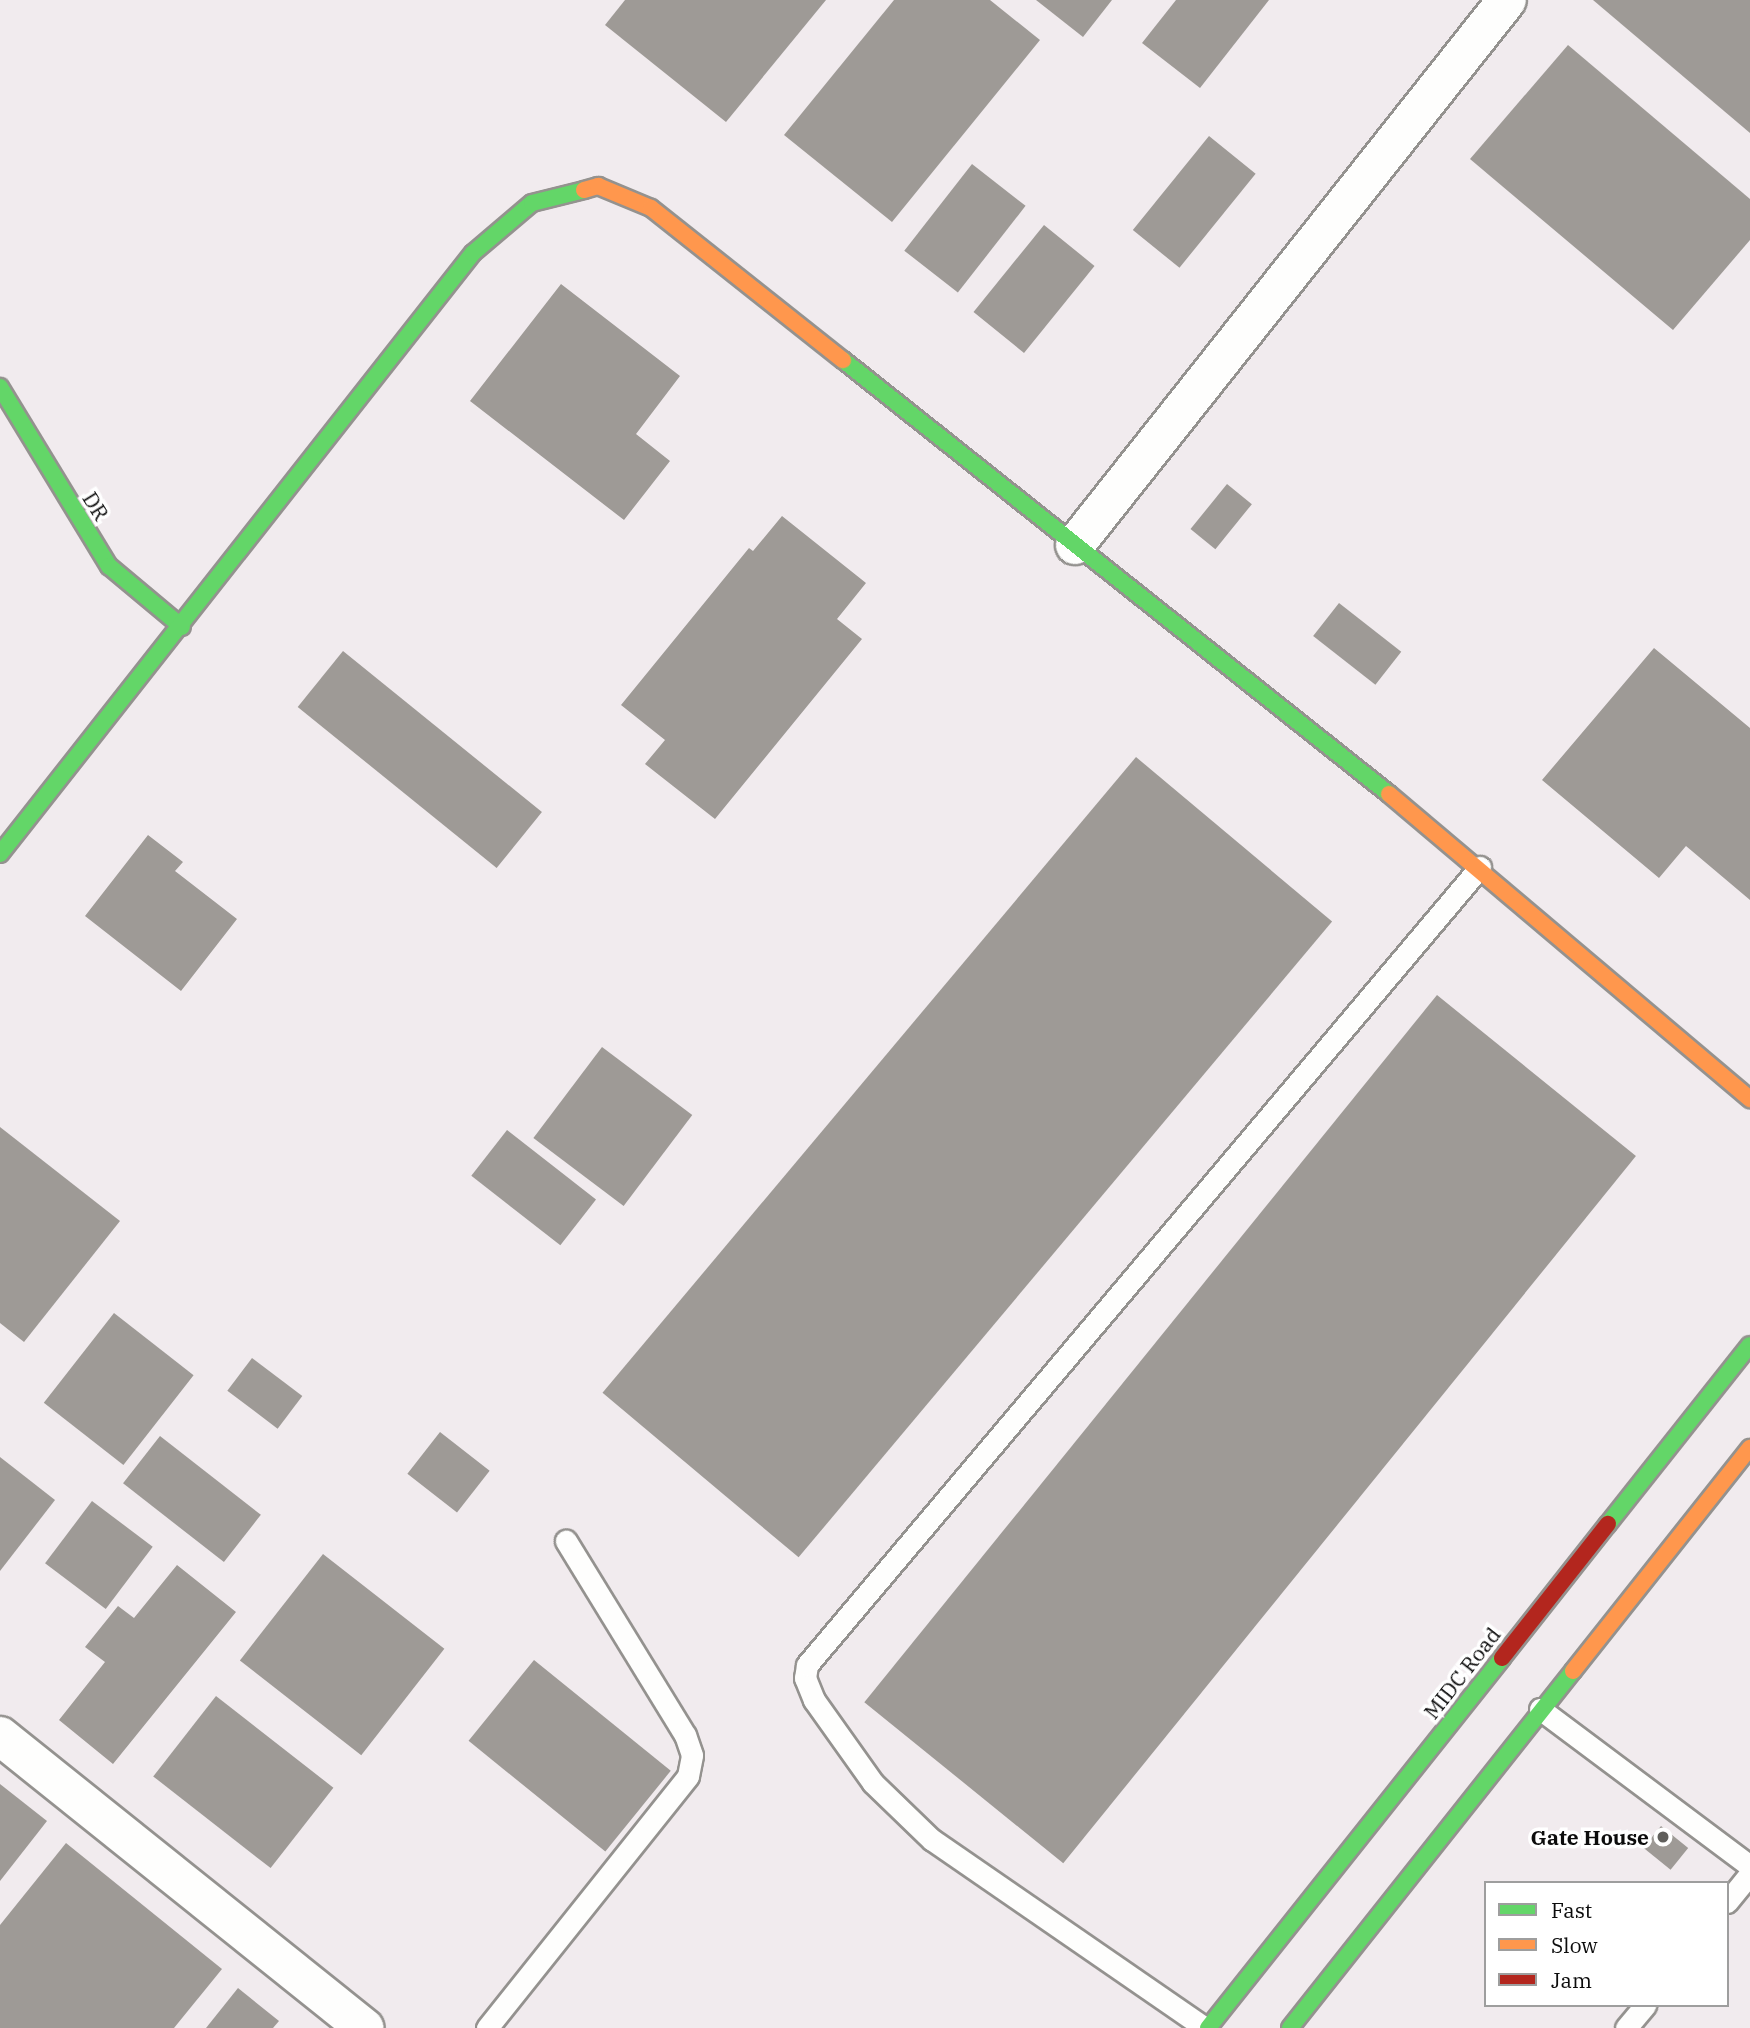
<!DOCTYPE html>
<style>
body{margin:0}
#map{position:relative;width:1750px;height:2028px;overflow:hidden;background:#fbf8f0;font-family:"IBM Plex Serif",serif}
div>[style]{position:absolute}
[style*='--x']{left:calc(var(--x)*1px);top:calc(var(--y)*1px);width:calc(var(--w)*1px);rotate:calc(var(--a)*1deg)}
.industrial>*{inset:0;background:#f1ebee}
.building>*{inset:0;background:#9e9a96;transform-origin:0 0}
.roads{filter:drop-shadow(2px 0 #94928f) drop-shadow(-2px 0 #94928f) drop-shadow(0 2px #94928f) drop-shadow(0 -2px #94928f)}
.lane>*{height:21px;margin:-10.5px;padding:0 10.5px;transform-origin:10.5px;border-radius:10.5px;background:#fefefd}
.street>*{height:38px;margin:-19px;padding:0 19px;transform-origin:19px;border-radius:19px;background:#fefefd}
.fast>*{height:16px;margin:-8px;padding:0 8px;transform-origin:8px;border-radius:8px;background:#63d668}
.slow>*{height:16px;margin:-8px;padding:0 8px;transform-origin:8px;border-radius:8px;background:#ff974d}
.jam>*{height:16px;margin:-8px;padding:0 8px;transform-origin:8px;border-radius:8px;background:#b3261e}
.dots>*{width:19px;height:19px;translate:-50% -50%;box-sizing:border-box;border:4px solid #fff;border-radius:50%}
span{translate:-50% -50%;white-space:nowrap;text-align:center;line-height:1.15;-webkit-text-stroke:7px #fff;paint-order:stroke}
.street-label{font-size:21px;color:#0c0c0c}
.poi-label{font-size:21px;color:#0c0c0c;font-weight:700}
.right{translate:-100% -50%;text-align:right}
.legend{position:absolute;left:1484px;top:1881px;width:245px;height:126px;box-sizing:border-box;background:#fff;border:2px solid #9e9e9e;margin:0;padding:9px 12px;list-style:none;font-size:21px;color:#0c0c0c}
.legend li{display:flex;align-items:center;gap:14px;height:35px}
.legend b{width:35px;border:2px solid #9e9e9e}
</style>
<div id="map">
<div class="industrial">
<div style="clip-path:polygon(evenodd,0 0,1750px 0,1750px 2028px,0 2028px,0 0,1486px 1883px,1727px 1883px,1727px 2005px,1486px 2005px,1486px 1883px)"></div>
</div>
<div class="building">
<div style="clip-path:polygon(625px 0,826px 0,726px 122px,605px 25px)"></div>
<div style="clip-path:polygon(894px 0,990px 0,1040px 40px,892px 222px,784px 135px)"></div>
<div style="clip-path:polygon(1036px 0,1112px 0,1083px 37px)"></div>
<div style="clip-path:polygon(1176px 0,1269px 0,1200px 88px,1142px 43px)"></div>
<div style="clip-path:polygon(1593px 0,1750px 0,1750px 133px)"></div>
<div style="clip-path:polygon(1568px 45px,1750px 199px,1750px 240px,1673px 330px,1470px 159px)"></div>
<div style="left:1209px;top:136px;width:60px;height:121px;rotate:39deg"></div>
<div style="left:972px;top:164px;width:68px;height:110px;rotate:38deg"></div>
<div style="left:1044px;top:225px;width:65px;height:112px;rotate:39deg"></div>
<div style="clip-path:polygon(561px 284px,680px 376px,636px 434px,670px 461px,624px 520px,470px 401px)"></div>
<div style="left:1227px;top:484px;width:32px;height:58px;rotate:39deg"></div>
<div style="clip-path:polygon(782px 516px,866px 583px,837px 619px,862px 639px,715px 819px,645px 764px,665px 740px,621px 705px,749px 548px,753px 551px)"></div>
<div style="left:1339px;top:603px;width:79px;height:42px;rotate:38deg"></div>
<div style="clip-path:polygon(1654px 648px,1750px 728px,1750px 900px,1686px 846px,1659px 878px,1542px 780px)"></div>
<div style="left:343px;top:651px;width:256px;height:72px;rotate:39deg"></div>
<div style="left:1136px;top:757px;width:256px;height:830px;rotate:40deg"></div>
<div style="clip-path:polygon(148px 835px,183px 862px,175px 871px,237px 919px,181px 991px,85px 916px)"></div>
<div style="left:1437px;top:995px;width:256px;height:910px;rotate:39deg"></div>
<div style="left:602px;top:1047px;width:113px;height:114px;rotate:37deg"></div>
<div style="clip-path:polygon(0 1127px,120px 1221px,24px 1342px,0 1323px)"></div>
<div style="left:507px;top:1130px;width:113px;height:58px;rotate:38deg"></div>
<div style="left:114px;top:1313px;width:101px;height:114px;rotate:38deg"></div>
<div style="left:252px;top:1358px;width:63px;height:41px;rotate:37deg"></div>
<div style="left:440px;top:1432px;width:63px;height:53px;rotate:38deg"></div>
<div style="left:160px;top:1436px;width:128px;height:60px;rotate:38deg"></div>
<div style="clip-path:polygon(0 1457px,55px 1500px,0 1571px)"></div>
<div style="left:92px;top:1501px;width:76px;height:78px;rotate:37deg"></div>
<div style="left:323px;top:1554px;width:154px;height:135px;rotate:38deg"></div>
<div style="clip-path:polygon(177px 1565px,236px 1612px,113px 1764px,59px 1720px,105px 1662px,85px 1647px,118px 1606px,134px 1618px)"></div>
<div style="left:534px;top:1660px;width:176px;height:104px;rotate:39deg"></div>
<div style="left:216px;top:1696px;width:149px;height:102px;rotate:38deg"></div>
<div style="clip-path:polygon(0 1784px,47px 1821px,0 1881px)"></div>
<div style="left:1661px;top:1826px;width:35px;height:28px;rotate:39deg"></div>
<div style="clip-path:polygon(66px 1843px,222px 1969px,174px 2028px,0 2028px,0 1925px)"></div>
<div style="clip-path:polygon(238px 1988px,279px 2021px,273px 2028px,206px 2028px)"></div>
</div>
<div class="roads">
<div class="lane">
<div style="--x:1540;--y:1709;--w:262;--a:36.8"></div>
<div style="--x:1727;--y:1902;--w:36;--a:-51"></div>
<div style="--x:487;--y:2028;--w:322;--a:-51.4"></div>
<div style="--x:688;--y:1776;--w:21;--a:-79"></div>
<div style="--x:692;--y:1755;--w:21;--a:-109"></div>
<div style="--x:685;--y:1735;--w:228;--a:-121.5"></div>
<div style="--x:1205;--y:2028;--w:331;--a:-145.4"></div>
<div style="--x:932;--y:1840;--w:82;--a:-136"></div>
<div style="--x:873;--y:1783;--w:102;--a:-125.4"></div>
<div style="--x:814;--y:1700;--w:24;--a:-112"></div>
<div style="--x:805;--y:1678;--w:13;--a:-81"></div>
<div style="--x:807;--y:1665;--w:1044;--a:-49.86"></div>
<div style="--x:1626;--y:2028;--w:30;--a:-50"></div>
</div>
<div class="street">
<div style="--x:1075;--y:545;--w:695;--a:-51.6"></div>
<div style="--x:0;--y:1736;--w:467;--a:38.7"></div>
</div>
<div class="fast">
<div style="--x:843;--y:360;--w:697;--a:38.48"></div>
<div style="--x:0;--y:387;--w:210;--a:58.7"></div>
<div style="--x:109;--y:566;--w:95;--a:39.9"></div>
<div style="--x:0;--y:854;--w:765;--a:-51.8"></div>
<div style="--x:473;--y:253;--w:77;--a:-40.3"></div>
<div style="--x:532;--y:203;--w:54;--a:-14"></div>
<div style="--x:1608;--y:1524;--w:228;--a:-51.6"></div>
<div style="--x:1208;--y:2028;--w:473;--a:-51.5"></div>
<div style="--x:1290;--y:2028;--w:456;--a:-51.6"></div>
</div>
<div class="slow">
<div style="--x:584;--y:190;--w:15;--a:-16"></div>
<div style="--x:598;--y:186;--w:57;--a:22.5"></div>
<div style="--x:651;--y:208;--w:245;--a:38.4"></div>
<div style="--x:1389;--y:794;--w:473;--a:40.2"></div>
<div style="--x:1573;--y:1671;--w:285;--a:-51.6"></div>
</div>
<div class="jam">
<div style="--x:1502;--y:1658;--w:171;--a:-51.7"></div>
</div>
</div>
<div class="dots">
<div style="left:1663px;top:1837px;background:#605f5c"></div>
</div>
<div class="street-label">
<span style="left:96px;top:506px;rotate:58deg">DR</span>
<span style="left:1462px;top:1673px;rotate:-52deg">MIDC Road</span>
</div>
<div class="poi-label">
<span class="right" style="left:1649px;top:1837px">Gate House</span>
</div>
<ul class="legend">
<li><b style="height:9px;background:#63d668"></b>Fast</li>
<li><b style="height:9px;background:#ff974d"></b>Slow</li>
<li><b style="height:9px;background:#b3261e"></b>Jam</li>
</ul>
</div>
